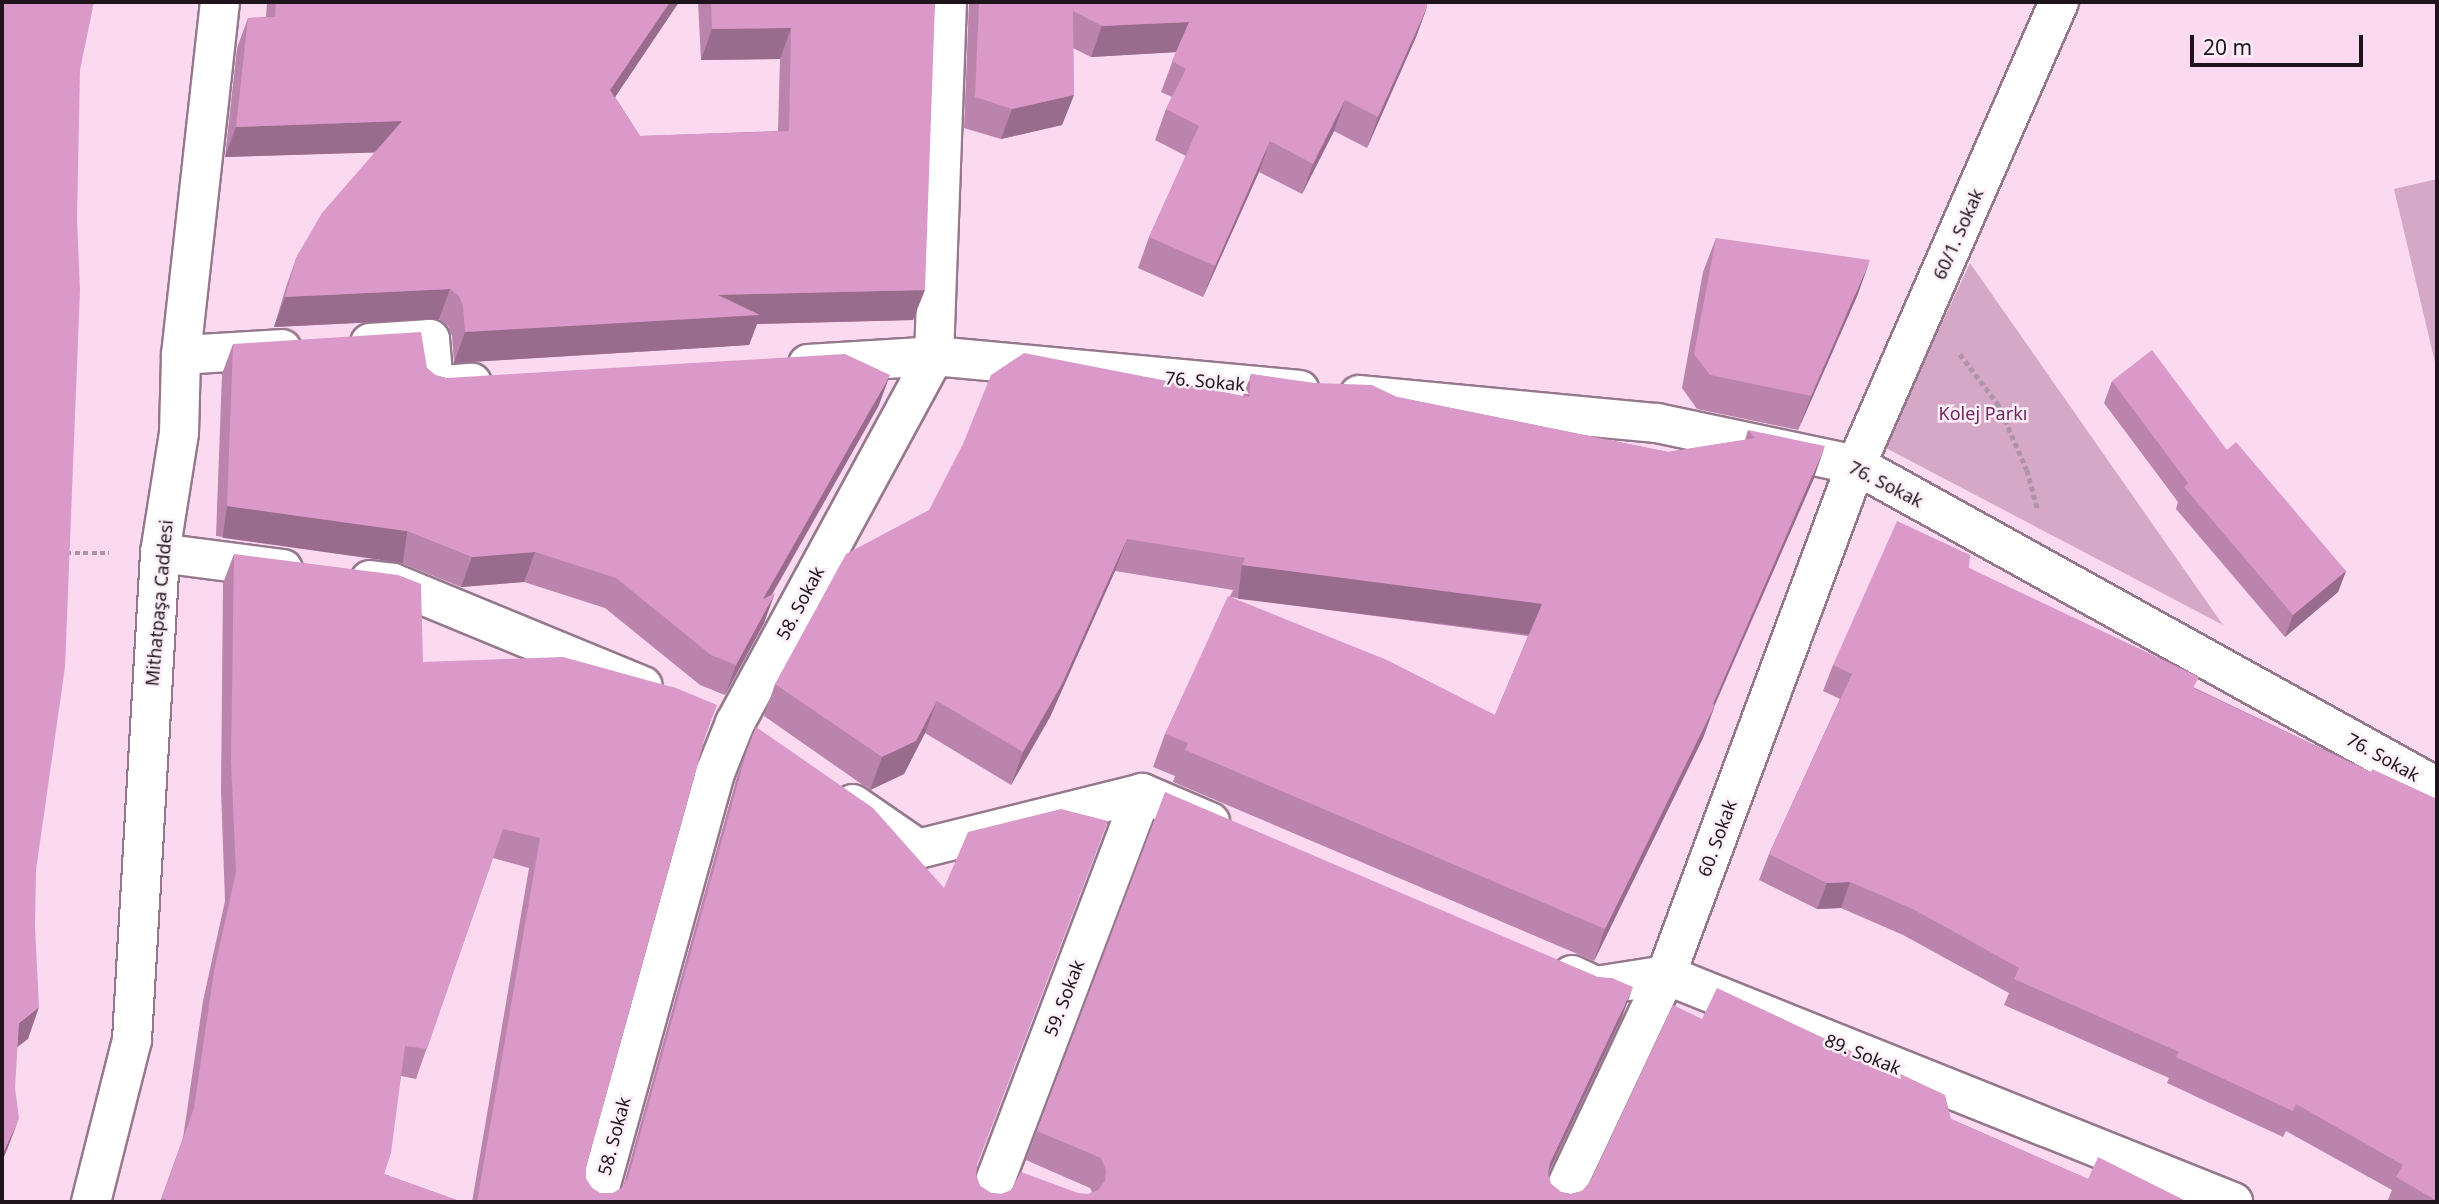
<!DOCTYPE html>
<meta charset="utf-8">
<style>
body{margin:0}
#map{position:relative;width:2439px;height:1204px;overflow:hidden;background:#fbdaf1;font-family:"Noto Sans",sans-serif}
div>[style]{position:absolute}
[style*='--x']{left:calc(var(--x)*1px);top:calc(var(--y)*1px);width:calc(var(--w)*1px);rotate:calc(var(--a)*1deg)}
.green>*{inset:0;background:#d5a8c8}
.path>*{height:4.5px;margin-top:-2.25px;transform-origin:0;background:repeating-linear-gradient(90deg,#ae94a6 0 5px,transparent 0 8.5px)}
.roads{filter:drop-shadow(2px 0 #96788d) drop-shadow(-2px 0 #96788d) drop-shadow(0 2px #96788d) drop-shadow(0 -2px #96788d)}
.minor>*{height:38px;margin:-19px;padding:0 19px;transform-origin:19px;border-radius:19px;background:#fff}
.major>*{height:38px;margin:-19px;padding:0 19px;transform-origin:19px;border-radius:19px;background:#fff}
.wall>*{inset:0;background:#bb84ac}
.shaded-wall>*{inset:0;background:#996b8c;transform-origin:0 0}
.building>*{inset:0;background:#da99c8}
span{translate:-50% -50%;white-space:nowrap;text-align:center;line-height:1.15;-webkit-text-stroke:5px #fbeef7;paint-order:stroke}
.street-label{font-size:18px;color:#1f141c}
.park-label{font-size:18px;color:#702560}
.frame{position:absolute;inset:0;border:4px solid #1f141c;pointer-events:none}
.scale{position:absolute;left:2190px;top:35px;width:173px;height:32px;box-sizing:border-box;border:4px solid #1f141c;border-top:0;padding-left:9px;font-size:21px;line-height:24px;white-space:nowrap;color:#1f141c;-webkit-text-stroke:5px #fbeef7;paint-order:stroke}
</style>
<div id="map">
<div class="green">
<div style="clip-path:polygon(2437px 179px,2437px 371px,2394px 189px)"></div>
<div style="clip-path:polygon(1970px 263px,2223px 625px,1884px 447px)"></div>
</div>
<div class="path">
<div style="--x:1960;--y:354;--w:63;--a:52.8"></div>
<div style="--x:1998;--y:404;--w:72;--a:66.3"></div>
<div style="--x:2027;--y:470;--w:41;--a:74.6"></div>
<div style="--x:66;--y:553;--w:43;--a:0"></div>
</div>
<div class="roads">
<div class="minor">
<div style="--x:370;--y:343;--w:60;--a:-3.8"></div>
<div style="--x:430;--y:339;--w:47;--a:85.1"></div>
<div style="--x:434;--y:386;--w:38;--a:-5"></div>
<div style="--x:181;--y:355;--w:101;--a:-3.4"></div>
<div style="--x:808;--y:364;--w:126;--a:-3.6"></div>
<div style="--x:934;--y:356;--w:367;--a:5.3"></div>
<div style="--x:1359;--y:395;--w:299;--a:5.4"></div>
<div style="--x:1657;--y:423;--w:203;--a:11.9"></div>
<div style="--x:1856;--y:465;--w:664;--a:29"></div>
<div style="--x:160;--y:553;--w:124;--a:7.4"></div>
<div style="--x:370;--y:580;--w:23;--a:7"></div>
<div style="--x:393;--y:583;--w:270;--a:22.4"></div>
<div style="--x:1142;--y:793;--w:74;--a:23.1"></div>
<div style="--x:853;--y:804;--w:79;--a:34.7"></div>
<div style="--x:918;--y:849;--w:231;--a:-14"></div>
<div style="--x:1572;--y:975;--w:26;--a:25"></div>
<div style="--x:1596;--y:986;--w:71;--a:-8.9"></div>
<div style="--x:1666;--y:975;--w:611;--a:21.82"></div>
<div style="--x:596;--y:1202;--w:445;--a:-74.5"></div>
<div style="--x:715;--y:773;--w:54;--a:-68.2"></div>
<div style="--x:735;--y:723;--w:417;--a:-61.5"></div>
<div style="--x:934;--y:356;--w:354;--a:-87.9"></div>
<div style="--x:987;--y:1202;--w:437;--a:-69.2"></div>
<div style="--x:1559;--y:1202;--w:251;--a:-64.8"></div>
<div style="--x:1666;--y:975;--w:544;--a:-69.57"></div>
<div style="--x:1856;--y:465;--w:506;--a:-66.33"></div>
</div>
<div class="major">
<div style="--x:91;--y:1202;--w:167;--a:-75.8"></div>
<div style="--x:132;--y:1040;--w:488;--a:-86.7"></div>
<div style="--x:160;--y:553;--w:121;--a:-81"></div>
<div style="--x:179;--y:433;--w:78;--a:-88.5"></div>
<div style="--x:181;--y:355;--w:355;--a:-83.7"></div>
</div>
</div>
<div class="wall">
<div style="clip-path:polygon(267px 2px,679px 2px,615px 97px,640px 136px,778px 131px,780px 59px,701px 60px,698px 2px,935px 2px,913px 320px,757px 324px,749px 345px,454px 363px,452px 336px,448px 326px,439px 319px,274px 327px,286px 287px,297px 256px,375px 152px,225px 157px,237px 48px,248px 18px,266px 17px)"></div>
<div style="clip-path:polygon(969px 2px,1426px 2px,1427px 7px,1416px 37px,1367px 148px,1334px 131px,1302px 194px,1259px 172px,1203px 297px,1138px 268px,1149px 237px,1186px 156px,1155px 140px,1166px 109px,1172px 97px,1161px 92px,1176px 52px,1091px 57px,1073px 48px,1074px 95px,1062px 125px,1001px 139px,964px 128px)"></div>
<div style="clip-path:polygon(1716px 238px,1858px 294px,1798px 430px,1697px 409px,1682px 388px,1703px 272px)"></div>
<div style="clip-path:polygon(233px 344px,427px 368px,435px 375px,446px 378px,879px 405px,772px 595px,764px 623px,725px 695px,700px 685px,605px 608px,524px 582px,461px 587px,396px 561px,216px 536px,222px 374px)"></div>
<div style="clip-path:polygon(evenodd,1251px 374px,1397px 397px,1668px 452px,1745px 440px,1748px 430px,1814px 478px,1715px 705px,1703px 738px,1594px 961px,1173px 782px,1175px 776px,1153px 767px,1165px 734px,1233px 590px,1115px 571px,1050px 717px,1011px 785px,925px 733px,904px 774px,870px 790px,764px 716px,775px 684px,1243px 396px,1251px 374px,1230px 597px,1528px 636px,1495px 715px,1230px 597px)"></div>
<div style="clip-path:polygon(2112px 381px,2346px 571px,2338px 592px,2285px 637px,2176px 509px,2178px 502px,2104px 403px)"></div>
<div style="clip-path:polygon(234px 554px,423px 662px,703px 745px,586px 1167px,586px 1179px,592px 1188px,600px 1193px,613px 1193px,623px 1187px,736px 780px,747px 750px,977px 1166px,976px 1175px,980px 1186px,991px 1193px,1001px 1194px,1089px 1194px,1092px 1192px,1090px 1188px,1026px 1160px,1037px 1131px,1622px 1017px,1548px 1174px,1551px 1184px,1561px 1192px,1571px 1194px,1582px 1191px,1590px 1182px,1702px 1019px,1951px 1119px,2088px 1179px,2188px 1202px,472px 1202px,529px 868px,493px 858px,416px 1079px,401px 1076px,384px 1174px,462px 1202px,160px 1202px,183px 1138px,203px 1001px,225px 901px,221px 791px,223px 583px)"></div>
<div style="clip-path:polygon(1969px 568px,2195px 688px,2371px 772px,2437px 799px,2437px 1202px,2387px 1202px,2392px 1190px,2286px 1131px,2283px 1137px,2167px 1083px,2169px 1078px,2004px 1005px,2009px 993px,1903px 935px,1841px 908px,1817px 909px,1759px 880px,1769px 854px,1840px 699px,1823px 691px,1833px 665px)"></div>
</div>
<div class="shaded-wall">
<div style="clip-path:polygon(670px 2px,679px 2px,599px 121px,610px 90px)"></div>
<div style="clip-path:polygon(1427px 7px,1416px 37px,1367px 148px,1378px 117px)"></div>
<div style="clip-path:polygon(1189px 22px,1178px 52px,1091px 57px,1102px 26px)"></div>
<div style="clip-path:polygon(791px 28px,780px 59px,701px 60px,712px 29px)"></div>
<div style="clip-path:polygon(1074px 95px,1062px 125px,1001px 139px,1012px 109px)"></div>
<div style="clip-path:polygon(1345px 100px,1334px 131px,1302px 194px,1313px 164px)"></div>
<div style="clip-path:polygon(402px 121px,391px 152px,225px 157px,236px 127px)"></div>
<div style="clip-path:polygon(1270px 141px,1259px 172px,1203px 297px,1215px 266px)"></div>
<div style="clip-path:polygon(1870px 260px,1858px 294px,1798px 430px,1811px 396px)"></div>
<div style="clip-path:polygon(450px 289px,439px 319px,274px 327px,285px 297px)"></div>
<div style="clip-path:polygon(925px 290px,913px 320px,757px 324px,749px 345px,454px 363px,465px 332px,718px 295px)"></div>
<div style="clip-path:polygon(890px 375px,879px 405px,752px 629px,763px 599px)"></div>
<div style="clip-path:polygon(1825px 446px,1814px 478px,1710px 715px,1715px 705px,1703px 738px,1594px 961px,1605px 929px,1713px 704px)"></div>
<div style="left:227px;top:506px;width:182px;height:32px;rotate:8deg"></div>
<div style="clip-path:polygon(1127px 539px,1115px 571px,1050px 717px,1011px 785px,1023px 752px)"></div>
<div style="clip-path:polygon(535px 552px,524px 582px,461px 587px,472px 557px)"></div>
<div style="left:1242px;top:565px;width:303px;height:34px;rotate:7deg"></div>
<div style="clip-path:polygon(2346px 571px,2338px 592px,2285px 637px,2293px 615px)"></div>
<div style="clip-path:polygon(775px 593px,764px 623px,725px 695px,736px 665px)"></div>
<div style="clip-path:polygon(937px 701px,925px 733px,904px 774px,870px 790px,882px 757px)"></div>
<div style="clip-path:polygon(1850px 882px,1841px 908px,1817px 909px,1827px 883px)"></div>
<div style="clip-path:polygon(1633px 987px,1622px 1017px,1539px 1193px,1550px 1163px)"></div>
<div style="clip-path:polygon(39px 1007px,28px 1039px,7px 1055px,19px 1023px)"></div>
<div style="clip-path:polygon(19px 1118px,7px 1150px,2px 1161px,2px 1155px)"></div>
</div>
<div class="building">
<div style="clip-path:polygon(2px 2px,94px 2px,80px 70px,77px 219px,80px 290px,65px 667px,36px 870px,35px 927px,39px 1007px,19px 1023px,15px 1088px,19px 1118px,2px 1155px)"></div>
<div style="clip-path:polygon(276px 2px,670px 2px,610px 90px,640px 136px,789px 131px,791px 28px,712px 29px,711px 2px,935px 2px,925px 290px,718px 295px,760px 315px,465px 332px,463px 306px,459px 296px,450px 289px,285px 297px,297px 256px,322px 213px,402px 121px,236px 127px,248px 18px,275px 17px)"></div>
<div style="clip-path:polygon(979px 2px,1426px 2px,1427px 7px,1378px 117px,1345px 100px,1313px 164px,1270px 141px,1215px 266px,1149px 237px,1199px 126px,1166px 109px,1186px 69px,1172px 61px,1189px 22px,1102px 26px,1073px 11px,1074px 95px,1012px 109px,975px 97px)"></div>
<div style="clip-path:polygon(1716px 238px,1870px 260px,1811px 396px,1710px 375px,1694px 354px)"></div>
<div style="clip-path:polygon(421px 332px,427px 368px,435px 375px,446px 378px,845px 354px,890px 375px,763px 599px,775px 593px,736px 665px,711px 655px,616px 578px,535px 552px,472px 557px,407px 531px,227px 506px,233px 344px)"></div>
<div style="clip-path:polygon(2152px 350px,2227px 450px,2236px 442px,2346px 571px,2293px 615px,2184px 487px,2188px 483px,2112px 381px)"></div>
<div style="clip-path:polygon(1024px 353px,1249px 397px,1251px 374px,1315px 383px,1372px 385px,1397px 397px,1668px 452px,1755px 438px,1748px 430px,1825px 446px,1713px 704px,1715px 705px,1605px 929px,1185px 750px,1188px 743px,1165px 734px,1228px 596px,1387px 660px,1495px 715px,1542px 604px,1242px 565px,1245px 558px,1127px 539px,1062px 684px,1023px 752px,937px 701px,916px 741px,882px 757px,775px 684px,846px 554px,929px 510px,963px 444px,991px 375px)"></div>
<div style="clip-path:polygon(1897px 521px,1970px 555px,1969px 568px,2199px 677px,2193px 688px,2371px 772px,2372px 769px,2437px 799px,2437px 1201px,2396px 1177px,2403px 1165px,2296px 1104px,2293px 1111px,2176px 1057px,2179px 1052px,2014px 979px,2019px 968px,1913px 909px,1850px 882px,1827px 883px,1769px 854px,1852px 674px,1833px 665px)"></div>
<div style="clip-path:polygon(234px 554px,398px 575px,421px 584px,423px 662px,563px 657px,676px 688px,717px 705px,705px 737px,586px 1167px,586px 1179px,592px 1188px,600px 1193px,613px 1193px,623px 1187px,628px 1178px,747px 750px,756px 727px,873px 808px,944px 888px,968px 832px,1061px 809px,1108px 821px,977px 1165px,976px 1175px,980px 1186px,991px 1193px,1001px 1194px,1011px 1190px,1021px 1172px,1078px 1193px,1089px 1194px,1098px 1190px,1105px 1181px,1106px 1170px,1101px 1158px,1037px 1131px,1165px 792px,1598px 977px,1612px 978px,1633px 987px,1550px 1163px,1548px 1174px,1551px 1184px,1561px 1192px,1571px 1194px,1582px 1191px,1590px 1182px,1673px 1005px,1702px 1019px,1717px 988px,1945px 1095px,1951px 1119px,2088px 1179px,2098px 1157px,2188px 1202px,477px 1202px,540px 838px,503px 829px,427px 1049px,405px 1046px,391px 1153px,384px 1174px,462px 1202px,167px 1202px,167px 1200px,162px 1198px,194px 1108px,214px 971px,236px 872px,231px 761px)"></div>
</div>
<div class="street-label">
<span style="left:1958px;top:234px;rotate:-66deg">60/1. Sokak</span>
<span style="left:1205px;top:381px;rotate:5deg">76. Sokak</span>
<span style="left:1886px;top:484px;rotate:27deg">76. Sokak</span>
<span style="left:159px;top:603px;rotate:-85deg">Mithatpaşa Caddesi</span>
<span style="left:800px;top:603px;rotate:-62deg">58. Sokak</span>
<span style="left:2383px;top:757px;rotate:29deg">76. Sokak</span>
<span style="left:1717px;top:838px;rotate:-70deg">60. Sokak</span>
<span style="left:1064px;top:998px;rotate:-69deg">59. Sokak</span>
<span style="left:1863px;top:1054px;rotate:22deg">89. Sokak</span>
<span style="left:614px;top:1136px;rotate:-75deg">58. Sokak</span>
</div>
<div class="park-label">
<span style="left:1983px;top:413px">Kolej Parkı</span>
</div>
<div class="frame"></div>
<div class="scale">20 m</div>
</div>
